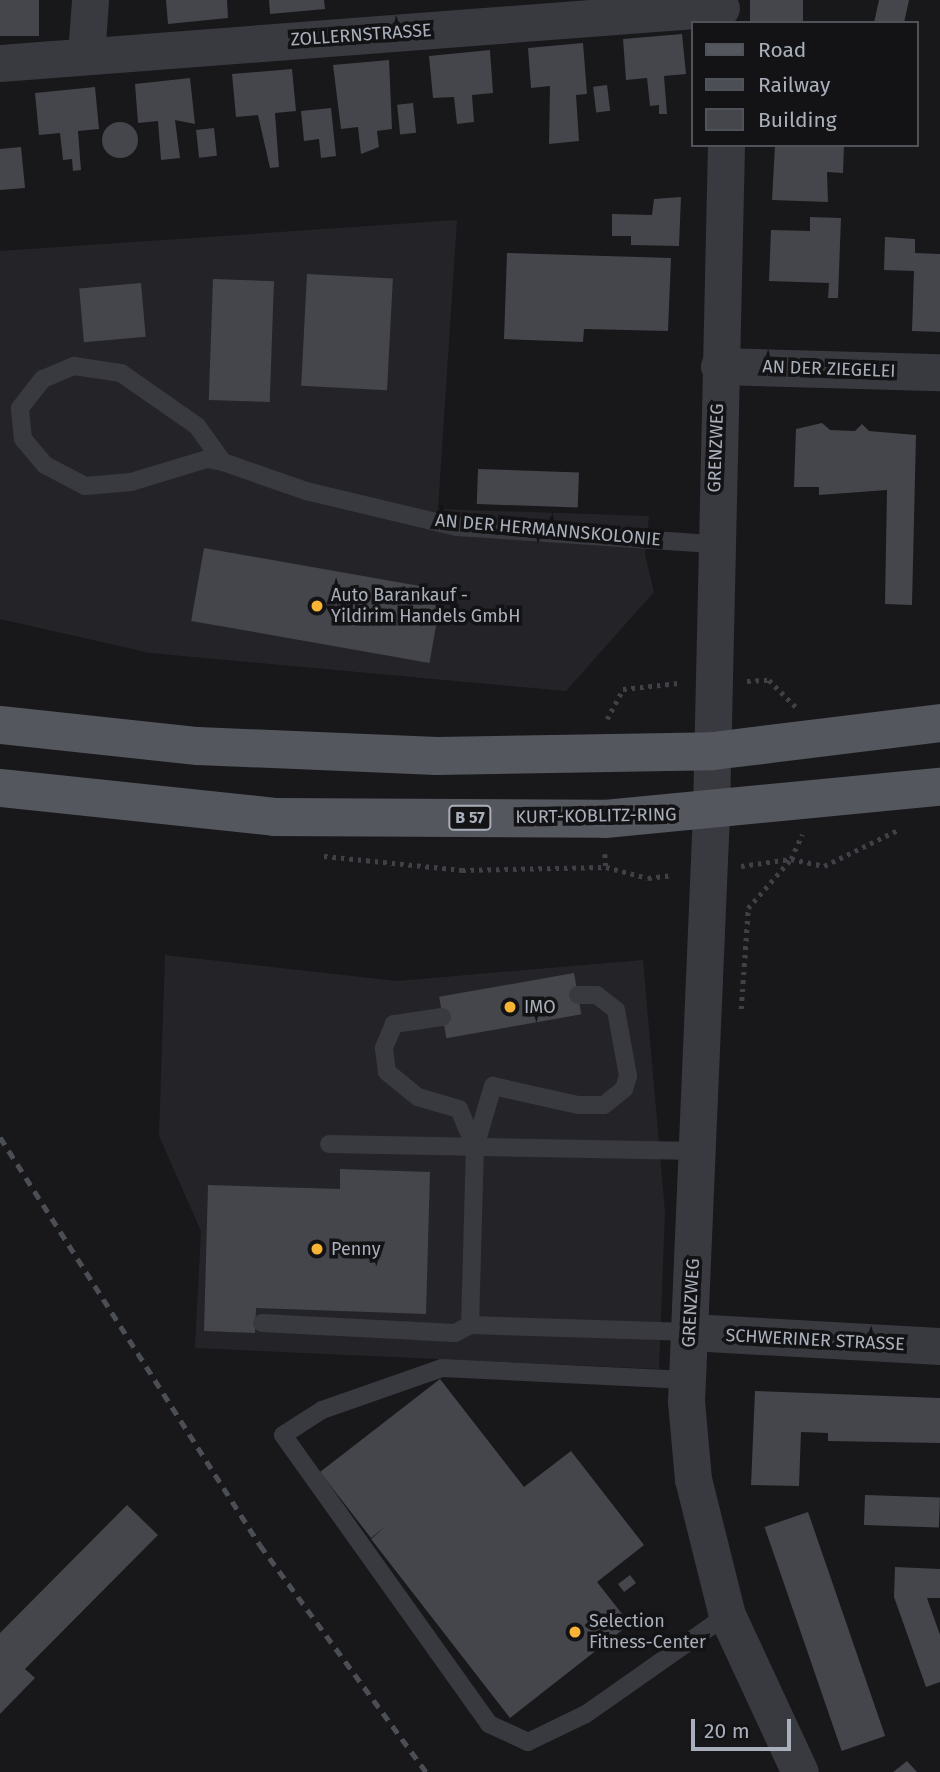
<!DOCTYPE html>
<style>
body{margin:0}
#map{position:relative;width:940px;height:1772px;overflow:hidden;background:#18181b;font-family:"Fira Sans",sans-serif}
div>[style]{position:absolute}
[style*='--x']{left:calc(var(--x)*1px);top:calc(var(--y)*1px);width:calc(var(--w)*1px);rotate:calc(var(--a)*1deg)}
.built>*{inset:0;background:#242428}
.building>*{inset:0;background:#44464b;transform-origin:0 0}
.round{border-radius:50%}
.path>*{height:4.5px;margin-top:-2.25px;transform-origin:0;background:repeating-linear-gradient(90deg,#3f4147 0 3.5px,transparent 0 8.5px)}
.lane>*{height:18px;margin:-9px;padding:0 9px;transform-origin:9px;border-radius:9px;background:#393a40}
.street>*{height:37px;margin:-18.5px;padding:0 18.5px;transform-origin:18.5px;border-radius:18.5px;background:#393a40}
.primary>*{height:38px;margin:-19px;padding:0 19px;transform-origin:19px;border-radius:19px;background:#55575f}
.rail>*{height:5px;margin-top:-2.5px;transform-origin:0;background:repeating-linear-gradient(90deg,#4c4e55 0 9px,transparent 0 16px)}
.dots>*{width:19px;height:19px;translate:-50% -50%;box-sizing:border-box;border:4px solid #131316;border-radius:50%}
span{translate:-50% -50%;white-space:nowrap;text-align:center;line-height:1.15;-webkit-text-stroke:7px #131316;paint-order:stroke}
.shield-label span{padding:2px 5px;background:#131316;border:2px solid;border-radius:5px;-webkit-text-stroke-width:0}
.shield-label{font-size:16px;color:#aab0bb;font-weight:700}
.street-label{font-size:18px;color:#aab0bb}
.poi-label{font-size:18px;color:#aab0bb}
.left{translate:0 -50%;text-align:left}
.legend{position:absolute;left:691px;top:21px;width:228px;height:126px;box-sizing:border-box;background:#131316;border:2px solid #4f5258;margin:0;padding:9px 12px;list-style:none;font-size:21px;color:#aab0bb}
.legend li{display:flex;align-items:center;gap:14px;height:35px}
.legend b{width:35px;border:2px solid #4f5258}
.scale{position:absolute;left:691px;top:1719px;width:100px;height:32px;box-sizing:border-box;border:4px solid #aab0bb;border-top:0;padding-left:9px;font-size:21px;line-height:24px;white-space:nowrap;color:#aab0bb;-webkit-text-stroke:5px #131316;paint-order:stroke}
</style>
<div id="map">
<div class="built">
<div style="clip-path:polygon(457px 220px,438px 509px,649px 516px,645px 555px,654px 592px,566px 691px,150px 653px,0 619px,0 251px)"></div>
<div style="clip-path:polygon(165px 955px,397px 981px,643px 960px,665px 1212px,659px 1369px,195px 1348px,201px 1231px,159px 1136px)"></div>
</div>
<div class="building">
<div style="left:0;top:0;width:39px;height:36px"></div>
<div style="clip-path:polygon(166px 0,227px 0,228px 18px,168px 24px)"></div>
<div style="clip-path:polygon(269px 0,324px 0,325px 9px,270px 14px)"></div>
<div style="left:750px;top:0;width:53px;height:23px"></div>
<div style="clip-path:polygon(879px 0,909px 0,904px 23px,874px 23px)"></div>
<div style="clip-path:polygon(682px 34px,686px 74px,664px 76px,667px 114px,659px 114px,659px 105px,650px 106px,647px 78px,626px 80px,623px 39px)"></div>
<div style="clip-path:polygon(583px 43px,587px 94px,576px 95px,579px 141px,549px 144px,550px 86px,531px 88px,528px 48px)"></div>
<div style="clip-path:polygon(490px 50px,493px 93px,472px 95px,474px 122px,457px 124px,454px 97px,433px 98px,429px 56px)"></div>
<div style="clip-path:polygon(389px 60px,392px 129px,377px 131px,379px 147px,361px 154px,358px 127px,341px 129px,333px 65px)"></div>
<div style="clip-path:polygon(292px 69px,296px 111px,275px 113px,279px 167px,270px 168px,258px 115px,236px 117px,232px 74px)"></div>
<div style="clip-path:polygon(190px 78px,195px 124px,175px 120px,180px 158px,161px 160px,158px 121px,138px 123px,135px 84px)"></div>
<div style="left:607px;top:85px;width:26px;height:14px;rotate:83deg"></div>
<div style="clip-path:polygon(95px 87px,99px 129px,78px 131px,81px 170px,73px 171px,72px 159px,63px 160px,60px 133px,39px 135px,35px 93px)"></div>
<div style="left:413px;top:103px;width:30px;height:16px;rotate:84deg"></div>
<div style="clip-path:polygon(331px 108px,336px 156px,321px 158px,319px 139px,304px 141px,301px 111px)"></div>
<div class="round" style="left:102px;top:122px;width:36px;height:36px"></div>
<div style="left:214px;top:128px;width:28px;height:18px;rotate:84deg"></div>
<div style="clip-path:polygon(775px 145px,844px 145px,843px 173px,827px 172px,828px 202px,772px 200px)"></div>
<div style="clip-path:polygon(21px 147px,25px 188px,0 190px,0 149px)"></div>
<div style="clip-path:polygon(681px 197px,679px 246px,631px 245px,631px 236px,612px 236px,612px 214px,652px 215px,654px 199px)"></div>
<div style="clip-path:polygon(810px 217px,841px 218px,838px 298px,828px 298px,829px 283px,769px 281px,771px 230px,810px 231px)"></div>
<div style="clip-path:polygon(885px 237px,915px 239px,915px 253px,940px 254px,940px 332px,912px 331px,914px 271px,884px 270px)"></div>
<div style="clip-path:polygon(507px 253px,671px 258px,668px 331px,584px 329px,583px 342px,504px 339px)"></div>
<div style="left:307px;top:274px;width:86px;height:112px;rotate:3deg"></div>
<div style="left:213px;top:279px;width:61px;height:121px;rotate:2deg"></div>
<div style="left:141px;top:283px;width:54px;height:62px;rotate:85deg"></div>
<div style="clip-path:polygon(822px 423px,830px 430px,855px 431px,862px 424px,869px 431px,916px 435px,912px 605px,885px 604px,887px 490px,819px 495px,819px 487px,794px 487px,796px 429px)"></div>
<div style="left:478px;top:469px;width:101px;height:35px;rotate:2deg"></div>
<div style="left:204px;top:548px;width:242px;height:74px;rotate:10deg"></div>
<div style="left:574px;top:973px;width:42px;height:137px;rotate:80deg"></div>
<div style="clip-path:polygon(340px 1169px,430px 1172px,426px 1314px,256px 1308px,255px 1333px,204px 1331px,208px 1185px,340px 1189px)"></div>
<div style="clip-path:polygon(440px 1379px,524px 1487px,571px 1451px,644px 1545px,597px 1582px,630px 1624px,510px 1718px,371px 1539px,387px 1525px,371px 1538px,320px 1472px)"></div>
<div style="clip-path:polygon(755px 1391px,940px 1398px,940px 1443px,828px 1441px,828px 1433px,801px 1432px,799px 1486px,751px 1485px)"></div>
<div style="left:865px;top:1495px;width:75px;height:30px;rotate:2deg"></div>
<div style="clip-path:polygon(127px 1505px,158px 1535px,25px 1669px,35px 1678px,0 1714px,0 1633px)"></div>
<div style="left:808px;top:1512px;width:237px;height:46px;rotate:71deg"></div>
<div style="clip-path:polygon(895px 1567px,940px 1569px,940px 1598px,927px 1598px,940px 1635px,940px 1682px,926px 1687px,894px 1597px)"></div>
<div style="left:630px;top:1575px;width:10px;height:15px;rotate:53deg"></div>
<div style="clip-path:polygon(907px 1761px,917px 1772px,893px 1772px,897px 1769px)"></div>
</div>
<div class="path">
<div style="--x:747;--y:681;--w:22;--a:-3"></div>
<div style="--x:769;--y:680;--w:38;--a:45"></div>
<div style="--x:607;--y:719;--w:34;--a:-62"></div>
<div style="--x:623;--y:689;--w:56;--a:-6.1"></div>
<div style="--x:605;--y:854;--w:13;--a:86"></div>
<div style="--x:324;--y:856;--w:139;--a:5.8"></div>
<div style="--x:462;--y:870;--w:144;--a:-1.2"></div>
<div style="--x:606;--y:867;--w:43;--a:14.7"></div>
<div style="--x:648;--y:878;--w:25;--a:-7"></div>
<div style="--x:741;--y:866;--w:50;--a:-8"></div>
<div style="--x:791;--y:859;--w:34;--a:12"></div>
<div style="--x:824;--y:866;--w:85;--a:-26"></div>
<div style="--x:741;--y:1009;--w:101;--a:-86"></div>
<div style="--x:748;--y:908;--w:65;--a:-48.7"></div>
<div style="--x:791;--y:859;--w:27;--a:-66"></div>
</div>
<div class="lane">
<div style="--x:223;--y:462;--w:16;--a:-169"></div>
<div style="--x:207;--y:459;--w:79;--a:163.2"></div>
<div style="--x:131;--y:482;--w:46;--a:175"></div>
<div style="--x:85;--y:486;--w:45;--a:-152.3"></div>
<div style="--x:45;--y:465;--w:34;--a:-130"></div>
<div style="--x:23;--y:439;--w:31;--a:-96"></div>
<div style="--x:20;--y:408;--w:37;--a:-52"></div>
<div style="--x:43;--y:379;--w:34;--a:-23"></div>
<div style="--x:74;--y:366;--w:48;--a:8.5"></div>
<div style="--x:121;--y:373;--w:93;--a:34.9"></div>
<div style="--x:197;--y:426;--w:44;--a:54.2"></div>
<div style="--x:223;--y:462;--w:88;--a:19.3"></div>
<div style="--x:306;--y:491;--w:155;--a:13.4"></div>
<div style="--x:457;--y:527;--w:256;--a:3.8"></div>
<div style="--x:442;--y:1017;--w:49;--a:171.7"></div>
<div style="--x:394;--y:1024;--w:26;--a:113"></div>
<div style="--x:384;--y:1048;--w:24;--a:83"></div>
<div style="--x:387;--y:1072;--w:40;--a:39"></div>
<div style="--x:418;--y:1097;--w:43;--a:16.3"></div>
<div style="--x:459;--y:1109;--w:41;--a:67.2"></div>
<div style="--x:475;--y:1147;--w:64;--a:-73.6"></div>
<div style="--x:493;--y:1086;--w:87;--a:12.6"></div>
<div style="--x:578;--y:1105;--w:26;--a:0"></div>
<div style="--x:604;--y:1105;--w:26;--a:-39"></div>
<div style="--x:624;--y:1089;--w:14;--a:-73"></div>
<div style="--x:628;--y:1076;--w:67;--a:-100.3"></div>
<div style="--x:616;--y:1010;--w:24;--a:-142"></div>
<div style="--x:597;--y:995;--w:19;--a:180"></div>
<div style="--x:329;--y:1144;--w:370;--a:1.1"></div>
<div style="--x:262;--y:1323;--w:193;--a:3"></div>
<div style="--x:455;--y:1333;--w:17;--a:-28"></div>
<div style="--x:470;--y:1325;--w:220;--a:1.8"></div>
<div style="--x:470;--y:1325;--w:178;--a:-88.4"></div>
<div style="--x:687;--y:1380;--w:245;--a:-177.2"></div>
<div style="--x:442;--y:1368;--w:127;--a:160.7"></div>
<div style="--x:322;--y:1410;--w:46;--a:147.3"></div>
<div style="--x:283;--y:1435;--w:355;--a:54.5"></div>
<div style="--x:489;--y:1724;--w:43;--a:24.8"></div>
<div style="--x:528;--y:1742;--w:64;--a:-25.8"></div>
<div style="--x:586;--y:1714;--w:172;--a:-35.1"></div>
</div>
<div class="street">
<div style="--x:86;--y:55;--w:55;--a:-85.8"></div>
<div style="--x:0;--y:63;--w:723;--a:-4.36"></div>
<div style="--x:726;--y:145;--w:668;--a:91.29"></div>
<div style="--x:711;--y:813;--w:589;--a:92.43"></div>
<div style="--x:686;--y:1401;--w:78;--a:84.9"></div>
<div style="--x:693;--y:1479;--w:140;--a:76"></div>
<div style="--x:727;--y:1615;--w:173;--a:65.1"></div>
<div style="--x:719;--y:366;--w:221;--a:1.6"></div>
<div style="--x:690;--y:1332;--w:250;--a:3.2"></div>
</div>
<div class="primary">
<div style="--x:0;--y:725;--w:199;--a:6.1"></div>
<div style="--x:198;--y:746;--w:239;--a:2.4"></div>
<div style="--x:437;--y:756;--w:276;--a:-1"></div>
<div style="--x:713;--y:751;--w:229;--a:-7"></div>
<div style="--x:0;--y:788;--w:276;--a:6"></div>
<div style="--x:274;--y:817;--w:331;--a:0.3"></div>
<div style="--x:605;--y:819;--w:337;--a:-5.5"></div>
</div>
<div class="rail">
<div style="--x:0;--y:1137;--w:484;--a:57.5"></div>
<div style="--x:260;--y:1545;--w:281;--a:53.8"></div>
</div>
<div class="dots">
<div style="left:317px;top:606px;background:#f7b334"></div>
<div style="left:510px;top:1007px;background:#f7b334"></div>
<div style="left:317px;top:1249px;background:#f7b334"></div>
<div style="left:575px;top:1632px;background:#f7b334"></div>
</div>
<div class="shield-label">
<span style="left:470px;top:818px">B 57</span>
</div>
<div class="street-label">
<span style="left:361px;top:35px;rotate:-4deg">ZOLLERNSTRASSE</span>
<span style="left:829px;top:369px;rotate:2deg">AN DER ZIEGELEI</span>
<span style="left:716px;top:448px;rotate:-88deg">GRENZWEG</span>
<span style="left:548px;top:530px;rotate:5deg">AN DER HERMANNSKOLONIE</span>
<span style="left:596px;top:816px;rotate:-1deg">KURT-KOBLITZ-RING</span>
<span style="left:691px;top:1303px;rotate:-87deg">GRENZWEG</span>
<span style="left:815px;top:1340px;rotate:3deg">SCHWERINER STRASSE</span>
</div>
<div class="poi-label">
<span class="left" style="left:331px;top:606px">Auto Barankauf -<br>Yildirim Handels GmbH</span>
<span class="left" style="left:524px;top:1007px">IMO</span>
<span class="left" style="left:331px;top:1249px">Penny</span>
<span class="left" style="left:589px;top:1632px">Selection<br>Fitness-Center</span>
</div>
<ul class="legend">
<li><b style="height:9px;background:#55575f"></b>Road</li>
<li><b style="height:9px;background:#4c4e55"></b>Railway</li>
<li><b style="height:19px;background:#44464b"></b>Building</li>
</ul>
<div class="scale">20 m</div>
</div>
